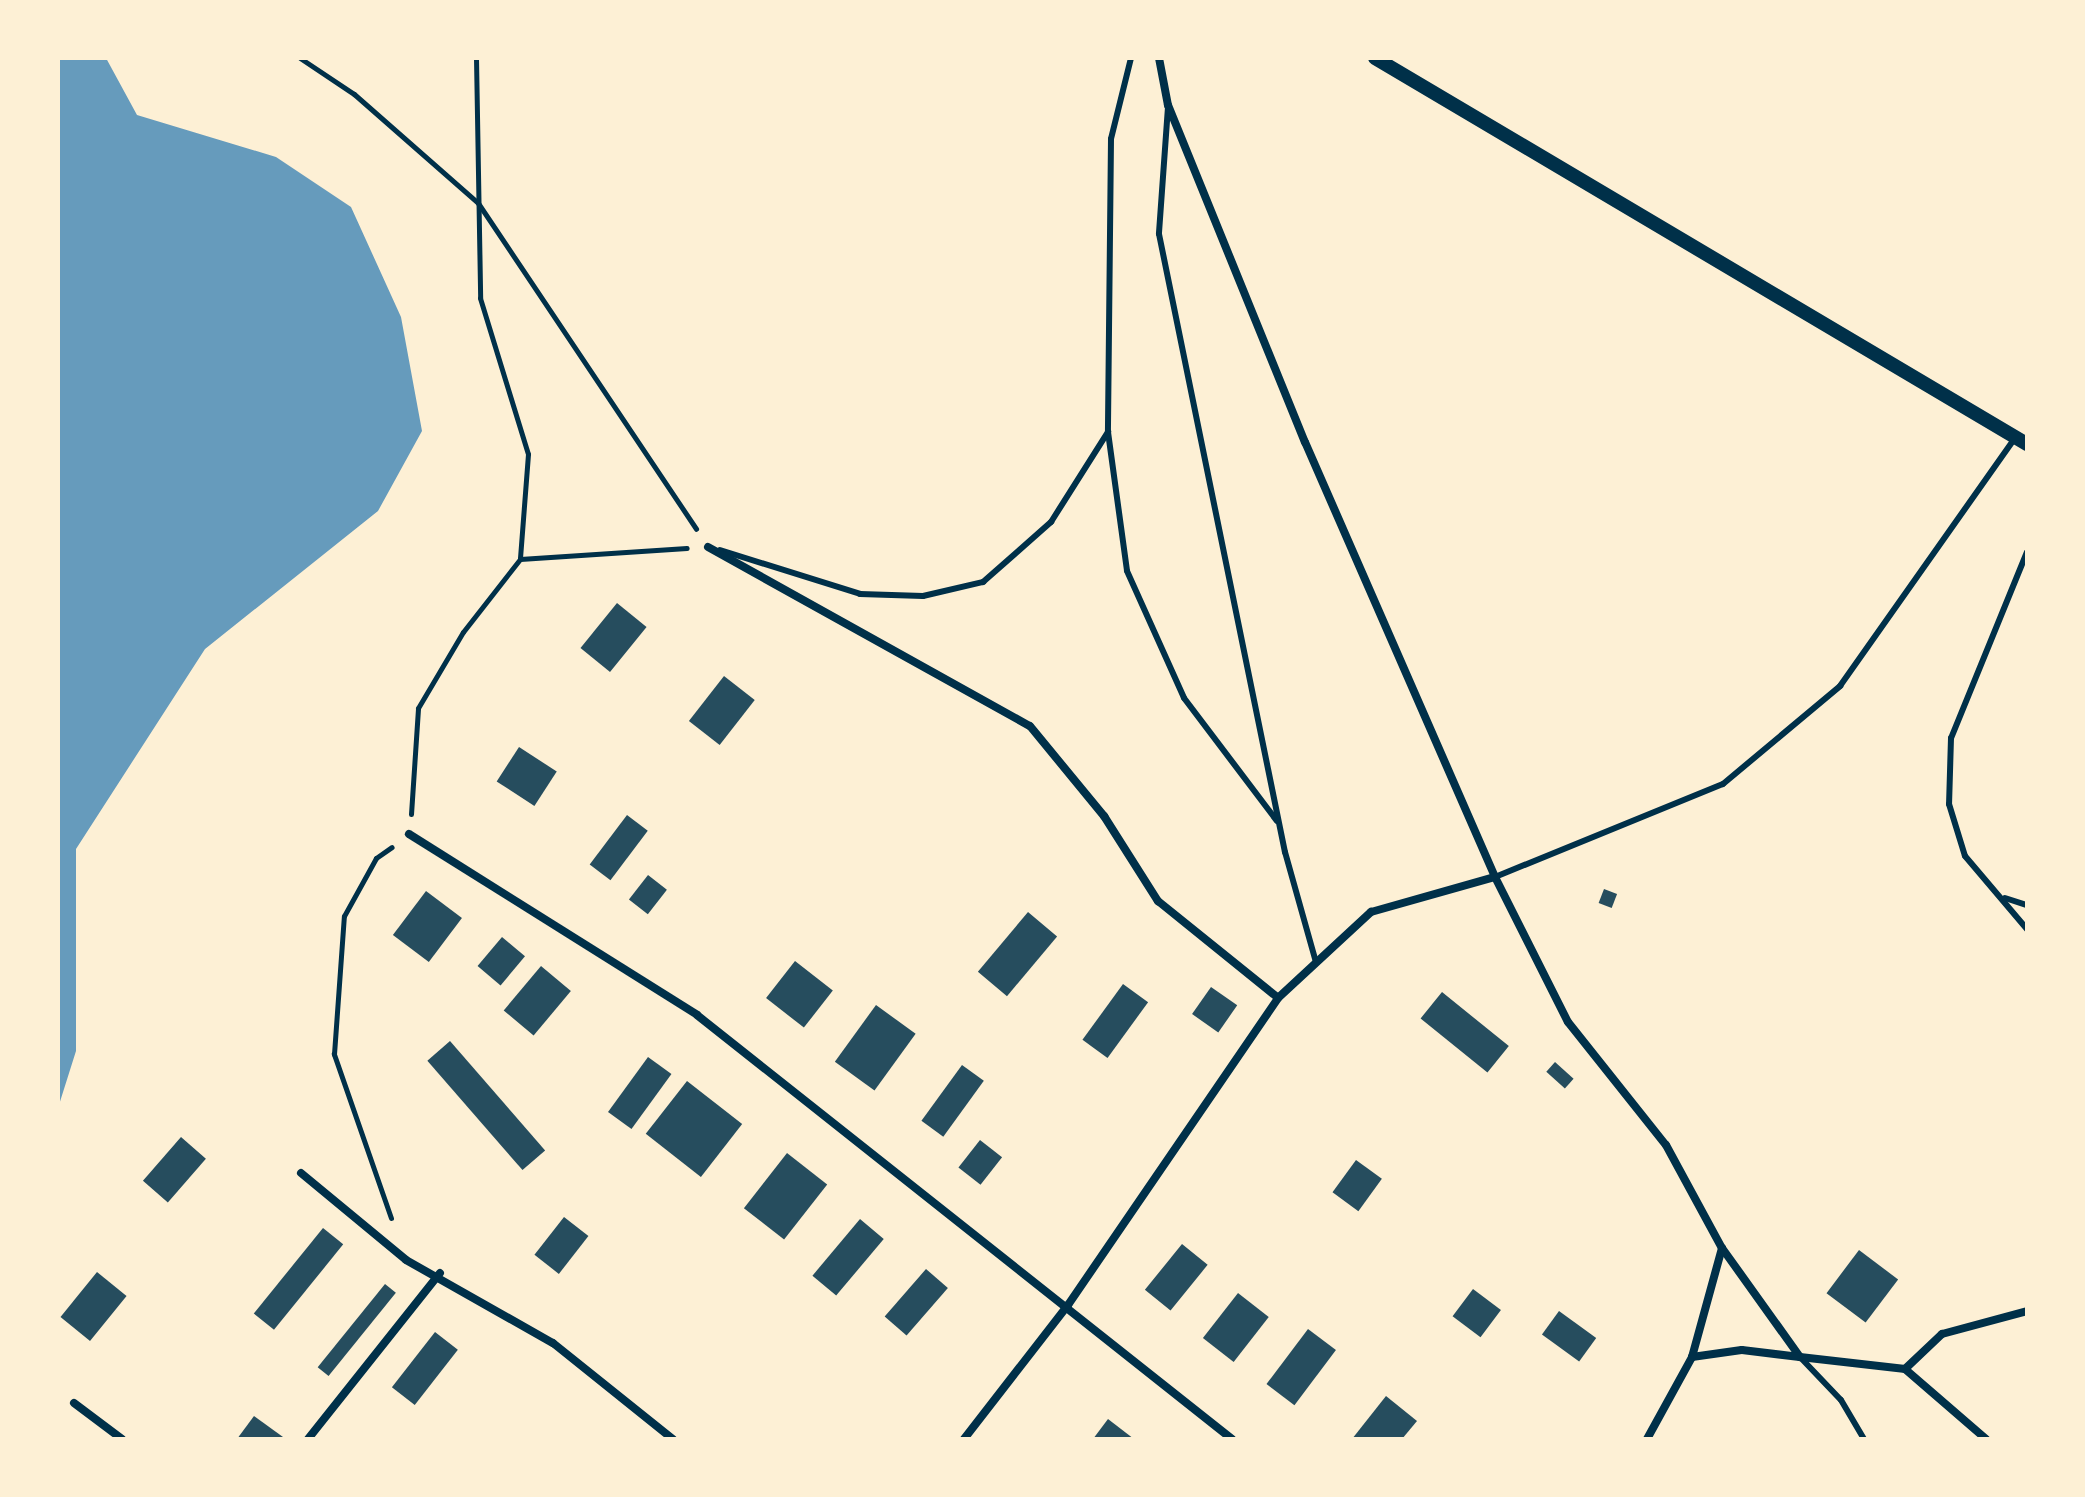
<!DOCTYPE html>
<style>
body{margin:0}
#map{position:relative;width:2085px;height:1497px;overflow:hidden;background:#fdf0d5;font-family:Raleway,sans-serif}
div>[style]{position:absolute}
[style*='--x']{left:calc(var(--x)*1px);top:calc(var(--y)*1px);width:calc(var(--w)*1px);rotate:calc(var(--a)*1deg)}
.water>*{inset:0;background:#669bbc}
.building>*{inset:0;background:#264d5e;transform-origin:0 0}
.path>*{height:5px;margin:-2.5px;padding:0 2.5px;transform-origin:2.5px;border-radius:2.5px;background:#003049}
.service>*{height:6px;margin:-3px;padding:0 3px;transform-origin:3px;border-radius:3px;background:#003049}
.minor>*{height:8px;margin:-4px;padding:0 4px;transform-origin:4px;border-radius:4px;background:#003049}
.tertiary>*{height:14px;margin:-7px;padding:0 7px;transform-origin:7px;border-radius:7px;background:#003049}
span{translate:-50% -50%;white-space:nowrap;text-align:center;line-height:1.15;-webkit-text-stroke:7px #fdf0d5;paint-order:stroke}
.frame{position:absolute;inset:0;border:60px solid #fdf0d5;pointer-events:none}
</style>
<div id="map">
<div class="water">
<div style="clip-path:polygon(58px 58px,106px 58px,137px 115px,276px 157px,351px 207px,401px 317px,422px 431px,378px 511px,205px 649px,76px 849px,76px 1051px,58px 1108px)"></div>
</div>
<div class="building">
<div style="left:617px;top:603px;width:38px;height:58px;rotate:39deg"></div>
<div style="left:724px;top:676px;width:39px;height:57px;rotate:38deg"></div>
<div style="left:519px;top:747px;width:45px;height:41px;rotate:33deg"></div>
<div style="left:627px;top:815px;width:26px;height:62px;rotate:37deg"></div>
<div style="left:648px;top:875px;width:24px;height:31px;rotate:38deg"></div>
<div style="left:1604px;top:889px;width:14px;height:15px;rotate:21deg"></div>
<div style="left:426px;top:891px;width:45px;height:55px;rotate:37deg"></div>
<div style="left:1028px;top:912px;width:38px;height:78px;rotate:40deg"></div>
<div style="left:502px;top:937px;width:30px;height:38px;rotate:40deg"></div>
<div style="left:795px;top:961px;width:48px;height:47px;rotate:38deg"></div>
<div style="left:541px;top:966px;width:39px;height:58px;rotate:40deg"></div>
<div style="left:1123px;top:984px;width:31px;height:69px;rotate:36deg"></div>
<div style="left:1211px;top:987px;width:32px;height:33px;rotate:35deg"></div>
<div style="left:1442px;top:992px;width:86px;height:34px;rotate:39deg"></div>
<div style="left:876px;top:1005px;width:49px;height:70px;rotate:36deg"></div>
<div style="left:450px;top:1041px;width:145px;height:30px;rotate:49deg"></div>
<div style="left:648px;top:1057px;width:29px;height:68px;rotate:36deg"></div>
<div style="left:1555px;top:1062px;width:25px;height:13px;rotate:42deg"></div>
<div style="left:962px;top:1065px;width:27px;height:69px;rotate:36deg"></div>
<div style="left:687px;top:1081px;width:70px;height:67px;rotate:38deg"></div>
<div style="left:181px;top:1137px;width:33px;height:58px;rotate:41deg"></div>
<div style="left:980px;top:1140px;width:28px;height:35px;rotate:38deg"></div>
<div style="left:787px;top:1153px;width:51px;height:70px;rotate:38deg"></div>
<div style="left:1356px;top:1160px;width:32px;height:40px;rotate:36deg"></div>
<div style="left:564px;top:1217px;width:31px;height:48px;rotate:38deg"></div>
<div style="left:860px;top:1219px;width:31px;height:74px;rotate:40deg"></div>
<div style="left:323px;top:1228px;width:26px;height:110px;rotate:39deg"></div>
<div style="left:1182px;top:1244px;width:33px;height:59px;rotate:39deg"></div>
<div style="left:1859px;top:1250px;width:49px;height:54px;rotate:37deg"></div>
<div style="left:926px;top:1269px;width:29px;height:63px;rotate:41deg"></div>
<div style="left:97px;top:1272px;width:38px;height:58px;rotate:39deg"></div>
<div style="left:385px;top:1284px;width:14px;height:107px;rotate:39deg"></div>
<div style="left:1473px;top:1289px;width:35px;height:34px;rotate:37deg"></div>
<div style="left:1238px;top:1293px;width:39px;height:57px;rotate:38deg"></div>
<div style="left:1559px;top:1311px;width:46px;height:29px;rotate:36deg"></div>
<div style="left:1308px;top:1329px;width:35px;height:69px;rotate:37deg"></div>
<div style="left:435px;top:1332px;width:29px;height:70px;rotate:38deg"></div>
<div style="clip-path:polygon(1386px 1396px,1417px 1421px,1402px 1439px,1352px 1439px)"></div>
<div style="clip-path:polygon(254px 1416px,283px 1437px,282px 1439px,237px 1439px)"></div>
<div style="clip-path:polygon(1108px 1419px,1134px 1439px,1093px 1439px)"></div>
</div>
<div class="path">
<div style="--x:300;--y:58;--w:65;--a:33.7"></div>
<div style="--x:354;--y:94;--w:165;--a:41.3"></div>
<div style="--x:478;--y:203;--w:392;--a:56.2"></div>
<div style="--x:476;--y:58;--w:240;--a:89"></div>
<div style="--x:480;--y:298;--w:163;--a:72.9"></div>
<div style="--x:528;--y:454;--w:105;--a:94.4"></div>
<div style="--x:411;--y:814;--w:106;--a:-86.2"></div>
<div style="--x:418;--y:708;--w:88;--a:-59.4"></div>
<div style="--x:463;--y:632;--w:93;--a:-52"></div>
<div style="--x:520;--y:559;--w:167;--a:-3.8"></div>
<div style="--x:391;--y:1218;--w:174;--a:-109.2"></div>
<div style="--x:334;--y:1054;--w:138;--a:-85.9"></div>
<div style="--x:344;--y:916;--w:66;--a:-61.1"></div>
<div style="--x:376;--y:858;--w:19;--a:-35"></div>
</div>
<div class="service">
<div style="--x:1131;--y:58;--w:83;--a:103.9"></div>
<div style="--x:1111;--y:139;--w:293;--a:90.6"></div>
<div style="--x:1108;--y:432;--w:140;--a:82.2"></div>
<div style="--x:1127;--y:571;--w:139;--a:65.8"></div>
<div style="--x:1184;--y:698;--w:154;--a:52.9"></div>
<div style="--x:1168;--y:107;--w:127;--a:94.1"></div>
<div style="--x:1159;--y:234;--w:631;--a:78.48"></div>
<div style="--x:1285;--y:852;--w:114;--a:74.3"></div>
<div style="--x:720;--y:550;--w:147;--a:17.4"></div>
<div style="--x:860;--y:594;--w:63;--a:1.8"></div>
<div style="--x:923;--y:596;--w:62;--a:-13.1"></div>
<div style="--x:983;--y:582;--w:91;--a:-41.4"></div>
<div style="--x:1051;--y:522;--w:107;--a:-57.7"></div>
<div style="--x:2027;--y:552;--w:201;--a:112.2"></div>
<div style="--x:1951;--y:738;--w:66;--a:91.7"></div>
<div style="--x:1949;--y:804;--w:54;--a:72.9"></div>
<div style="--x:1965;--y:856;--w:96;--a:49.7"></div>
<div style="--x:1495;--y:877;--w:246;--a:-22.2"></div>
<div style="--x:1723;--y:784;--w:153;--a:-39.9"></div>
<div style="--x:1840;--y:686;--w:302;--a:-54.8"></div>
<div style="--x:2005;--y:898;--w:23;--a:18"></div>
<div style="--x:1800;--y:1357;--w:59;--a:46.4"></div>
<div style="--x:1841;--y:1400;--w:45;--a:59.5"></div>
</div>
<div class="minor">
<div style="--x:1159;--y:58;--w:48;--a:79.2"></div>
<div style="--x:1168;--y:105;--w:364;--a:67.9"></div>
<div style="--x:1305;--y:442;--w:475;--a:66.4"></div>
<div style="--x:1495;--y:877;--w:162;--a:63.3"></div>
<div style="--x:1568;--y:1022;--w:157;--a:51.5"></div>
<div style="--x:1666;--y:1145;--w:117;--a:61.5"></div>
<div style="--x:1722;--y:1248;--w:134;--a:54.4"></div>
<div style="--x:1800;--y:1357;--w:106;--a:6.5"></div>
<div style="--x:1905;--y:1369;--w:107;--a:40.8"></div>
<div style="--x:708;--y:547;--w:368;--a:29.1"></div>
<div style="--x:1030;--y:726;--w:117;--a:50.6"></div>
<div style="--x:1104;--y:816;--w:101;--a:57.6"></div>
<div style="--x:1158;--y:901;--w:154;--a:38.9"></div>
<div style="--x:409;--y:834;--w:340;--a:32.1"></div>
<div style="--x:697;--y:1015;--w:683;--a:38.4"></div>
<div style="--x:301;--y:1173;--w:136;--a:39.6"></div>
<div style="--x:406;--y:1260;--w:169;--a:29.5"></div>
<div style="--x:553;--y:1343;--w:154;--a:38.7"></div>
<div style="--x:1692;--y:1357;--w:50;--a:-8"></div>
<div style="--x:1742;--y:1350;--w:58;--a:6.9"></div>
<div style="--x:1905;--y:1369;--w:51;--a:-43.4"></div>
<div style="--x:1942;--y:1334;--w:88;--a:-15.1"></div>
<div style="--x:74;--y:1403;--w:60;--a:36.9"></div>
<div style="--x:308;--y:1439;--w:212;--a:-51.5"></div>
<div style="--x:964;--y:1439;--w:170;--a:-52.2"></div>
<div style="--x:1068;--y:1305;--w:372;--a:-55.6"></div>
<div style="--x:1278;--y:998;--w:127;--a:-42.8"></div>
<div style="--x:1371;--y:912;--w:129;--a:-15.8"></div>
<div style="--x:1647;--y:1439;--w:94;--a:-61.2"></div>
<div style="--x:1692;--y:1357;--w:113;--a:-74.6"></div>
</div>
<div class="tertiary">
<div style="--x:1375;--y:58;--w:758;--a:30.63"></div>
</div>
<div class="frame"></div>
</div>
